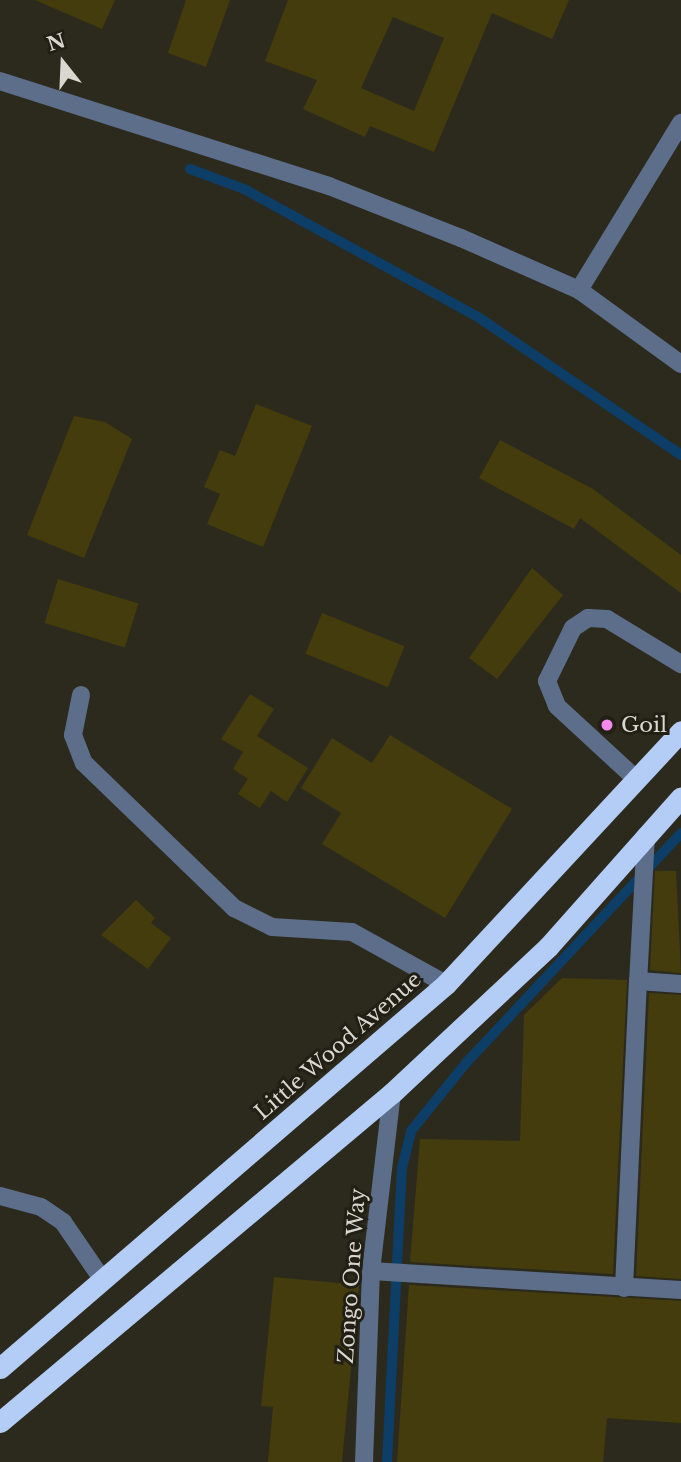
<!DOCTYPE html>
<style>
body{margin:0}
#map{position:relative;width:681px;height:1462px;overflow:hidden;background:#2c2a1d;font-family:"Libre Baskerville",serif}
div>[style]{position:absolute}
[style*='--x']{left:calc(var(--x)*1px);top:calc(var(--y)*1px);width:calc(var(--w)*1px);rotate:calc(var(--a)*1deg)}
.stream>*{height:10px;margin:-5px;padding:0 5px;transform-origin:5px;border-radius:5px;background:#0d3e67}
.building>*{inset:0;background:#443c0d;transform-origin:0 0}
.minor>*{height:18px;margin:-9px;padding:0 9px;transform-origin:9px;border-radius:9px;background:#5c6e8a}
.highway>*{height:21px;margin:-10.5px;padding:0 10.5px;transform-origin:10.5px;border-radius:10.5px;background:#b3cdf7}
.dots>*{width:19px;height:19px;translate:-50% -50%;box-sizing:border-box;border:4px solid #222014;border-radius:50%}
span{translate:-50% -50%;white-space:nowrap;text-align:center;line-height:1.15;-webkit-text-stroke:6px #222014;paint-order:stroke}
.poi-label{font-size:21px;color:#d9d8d0}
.left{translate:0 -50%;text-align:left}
.street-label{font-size:21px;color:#d9d8d0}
.north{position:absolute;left:28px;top:28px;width:70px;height:70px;-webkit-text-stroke:5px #222014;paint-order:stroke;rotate:342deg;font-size:19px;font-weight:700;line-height:28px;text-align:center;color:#d9d8d0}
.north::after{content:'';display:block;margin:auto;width:24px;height:32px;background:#d9d8d0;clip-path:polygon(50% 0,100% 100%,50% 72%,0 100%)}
</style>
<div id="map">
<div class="stream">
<div style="--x:190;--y:169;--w:58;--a:20.3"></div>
<div style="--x:244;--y:189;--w:270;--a:28.7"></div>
<div style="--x:481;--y:319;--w:242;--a:34.2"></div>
<div style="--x:387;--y:1462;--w:294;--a:-87.1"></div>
<div style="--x:402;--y:1168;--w:38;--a:-76"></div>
<div style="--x:411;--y:1131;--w:87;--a:-51"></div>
<div style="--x:466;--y:1063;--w:315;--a:-46.9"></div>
</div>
<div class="building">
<div style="clip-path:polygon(35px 0,115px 0,102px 29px)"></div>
<div style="clip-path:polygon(186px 0,230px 0,206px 67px,168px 53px)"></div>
<div style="clip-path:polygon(evenodd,288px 0,569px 0,552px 39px,492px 13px,434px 152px,370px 126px,365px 137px,303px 109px,317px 80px,265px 61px,288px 0,393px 17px,444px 38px,414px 111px,361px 88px,393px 17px)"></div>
<div style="clip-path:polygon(256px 404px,312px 426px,263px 547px,207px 524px,220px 494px,204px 487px,220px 450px,235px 456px)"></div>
<div style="clip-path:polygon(74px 416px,105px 422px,132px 439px,84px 558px,27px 535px)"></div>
<div style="clip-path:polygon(500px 440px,593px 489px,681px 555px,681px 593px,580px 518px,574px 529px,479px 478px)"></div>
<div style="clip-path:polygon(532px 568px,563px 595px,497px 679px,469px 658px)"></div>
<div style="left:58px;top:579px;width:84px;height:46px;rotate:17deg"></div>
<div style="left:322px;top:613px;width:89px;height:44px;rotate:22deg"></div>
<div style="clip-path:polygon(250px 694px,274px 709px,257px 736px,308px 768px,287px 802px,271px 791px,260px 808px,238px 794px,248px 779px,233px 769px,243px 752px,221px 739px)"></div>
<div style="clip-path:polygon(390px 735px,512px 809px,445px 918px,322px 844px,341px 813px,301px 788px,332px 738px,372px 763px)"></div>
<div style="clip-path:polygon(655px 871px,676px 871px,681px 973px,650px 970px)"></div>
<div style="clip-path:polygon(136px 900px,155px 918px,151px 923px,171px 938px,148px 969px,101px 935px)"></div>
<div style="clip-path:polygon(562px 978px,627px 980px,613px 1274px,410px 1262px,420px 1139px,520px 1141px,524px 1015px)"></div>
<div style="clip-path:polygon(649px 993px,681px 995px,681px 1279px,636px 1276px)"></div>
<div style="clip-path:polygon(274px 1277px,359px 1285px,342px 1462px,268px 1462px,273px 1407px,261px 1406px)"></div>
<div style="clip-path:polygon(409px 1285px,681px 1301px,681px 1423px,607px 1418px,603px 1462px,397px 1462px)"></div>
</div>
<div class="minor">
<div style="--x:0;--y:81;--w:345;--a:17.7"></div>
<div style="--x:329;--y:186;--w:142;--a:21.5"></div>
<div style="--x:461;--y:238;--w:129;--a:23.8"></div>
<div style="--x:579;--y:290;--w:126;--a:36"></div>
<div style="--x:579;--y:290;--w:196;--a:-58.6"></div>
<div style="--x:81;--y:695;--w:41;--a:101.3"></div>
<div style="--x:73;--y:735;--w:30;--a:69"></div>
<div style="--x:84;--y:763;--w:209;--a:44"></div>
<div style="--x:234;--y:908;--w:42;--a:26.6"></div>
<div style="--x:272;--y:927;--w:80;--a:3.6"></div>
<div style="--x:352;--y:932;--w:107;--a:29"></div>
<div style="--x:636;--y:779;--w:108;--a:-137.3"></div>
<div style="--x:557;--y:706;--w:27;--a:-112"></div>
<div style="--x:547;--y:681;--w:59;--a:-63.9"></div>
<div style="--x:573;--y:628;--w:18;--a:-34"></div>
<div style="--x:588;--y:618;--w:19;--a:3"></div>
<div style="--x:607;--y:619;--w:87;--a:31.3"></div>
<div style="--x:646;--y:835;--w:146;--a:93.1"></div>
<div style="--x:638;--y:981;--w:43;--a:4"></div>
<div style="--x:0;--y:1196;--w:42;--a:15"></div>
<div style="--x:41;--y:1207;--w:27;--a:34"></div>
<div style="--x:63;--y:1222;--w:69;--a:55.6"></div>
<div style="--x:371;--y:1271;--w:311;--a:3.5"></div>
<div style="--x:624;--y:1288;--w:307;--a:-87.4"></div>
<div style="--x:364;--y:1462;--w:191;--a:-87.9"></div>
<div style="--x:371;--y:1271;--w:179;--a:-83.3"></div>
</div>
<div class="highway">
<div style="--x:0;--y:1368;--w:589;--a:-40.73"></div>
<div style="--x:446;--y:984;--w:345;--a:-47.1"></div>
<div style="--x:0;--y:1422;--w:512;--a:-40.01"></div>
<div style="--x:392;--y:1093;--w:214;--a:-43.1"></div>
<div style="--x:548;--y:947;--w:200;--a:-48.4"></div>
</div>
<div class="dots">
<div style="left:607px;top:725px;background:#f589ef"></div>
</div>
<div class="poi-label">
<span class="left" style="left:621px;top:725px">Goil</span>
</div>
<div class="street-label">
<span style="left:338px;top:1046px;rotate:-41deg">Little Wood Avenue</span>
<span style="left:352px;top:1276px;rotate:-86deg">Zongo One Way</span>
</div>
<div class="north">N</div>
</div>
